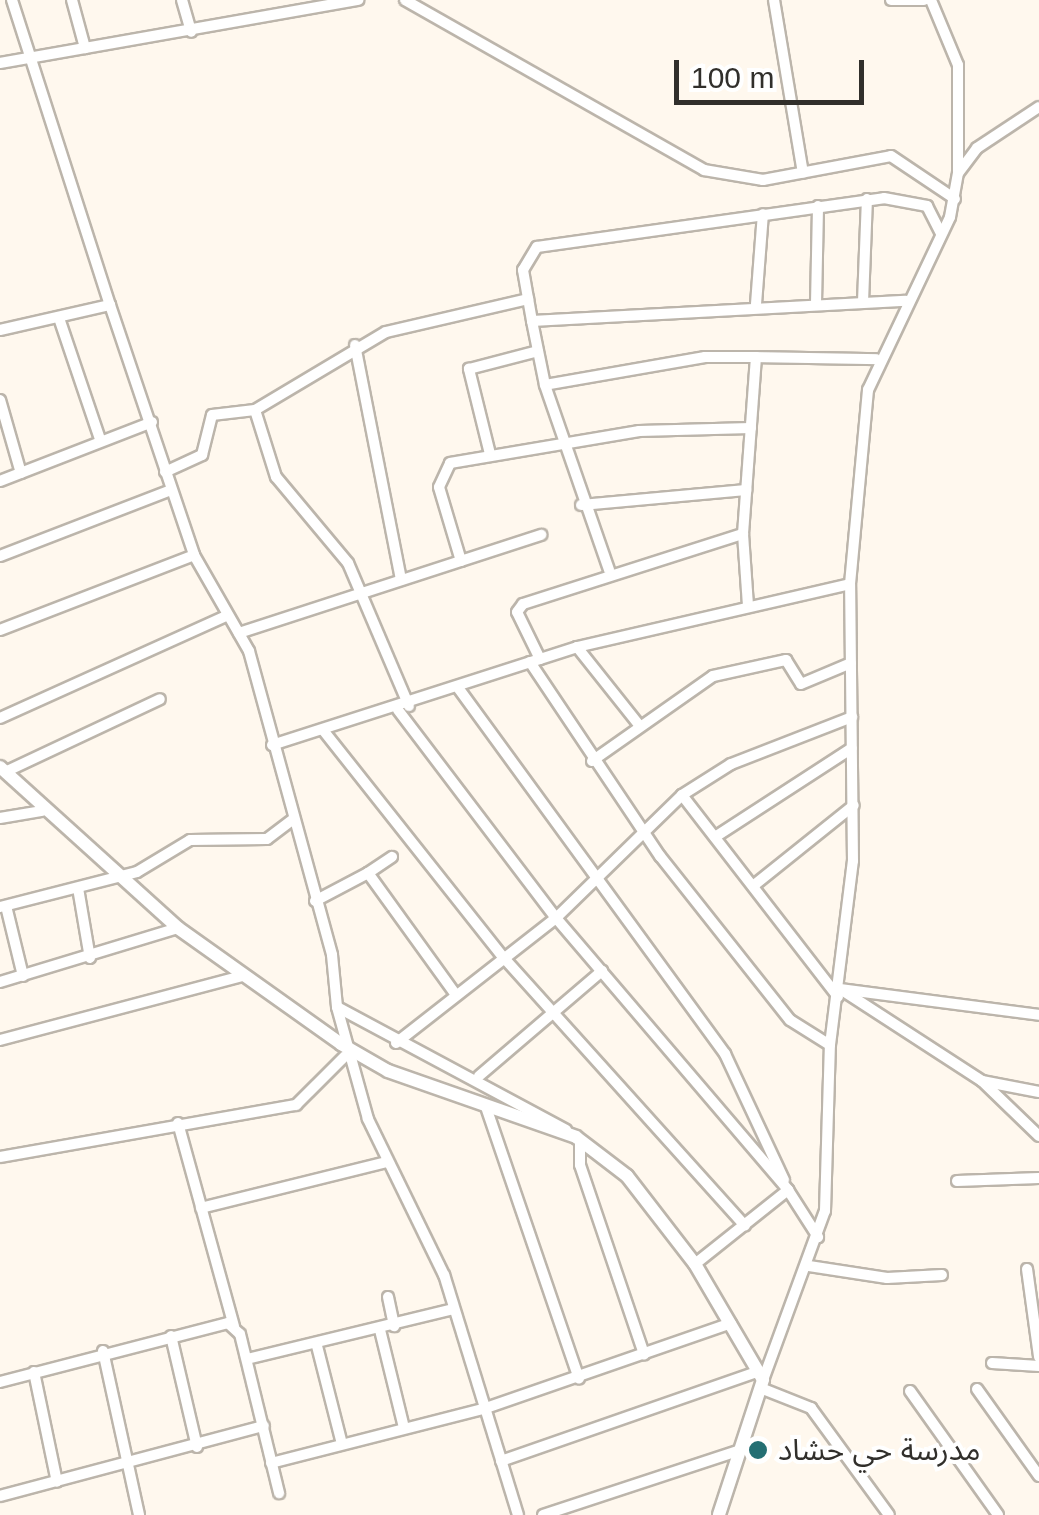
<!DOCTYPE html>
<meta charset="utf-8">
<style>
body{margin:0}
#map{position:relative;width:1039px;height:1515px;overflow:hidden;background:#fff8ee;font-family:Arial,"Noto Sans Arabic",sans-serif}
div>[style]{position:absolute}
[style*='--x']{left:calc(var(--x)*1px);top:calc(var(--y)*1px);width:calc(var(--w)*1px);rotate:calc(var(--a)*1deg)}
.roads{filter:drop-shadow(2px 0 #bcb5ab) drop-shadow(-2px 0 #bcb5ab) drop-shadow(0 2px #bcb5ab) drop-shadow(0 -2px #bcb5ab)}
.minor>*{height:10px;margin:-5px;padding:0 5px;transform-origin:5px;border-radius:5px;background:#fff}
.tertiary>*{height:12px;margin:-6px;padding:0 6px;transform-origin:6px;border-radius:6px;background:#fff}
.dots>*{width:28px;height:28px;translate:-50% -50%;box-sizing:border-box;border:5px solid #fff;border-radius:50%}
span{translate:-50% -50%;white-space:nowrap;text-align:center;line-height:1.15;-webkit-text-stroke:8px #fff;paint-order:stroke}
.poi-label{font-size:30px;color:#312f2b}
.left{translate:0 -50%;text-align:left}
.scale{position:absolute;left:674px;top:60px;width:190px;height:45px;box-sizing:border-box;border:5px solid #312f2b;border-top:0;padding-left:12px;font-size:30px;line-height:35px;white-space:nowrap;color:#312f2b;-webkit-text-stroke:8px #fff;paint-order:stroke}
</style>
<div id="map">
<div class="roads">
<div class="minor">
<div style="--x:12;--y:0;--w:320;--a:72.2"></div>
<div style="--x:72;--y:0;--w:50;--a:74.8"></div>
<div style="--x:182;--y:0;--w:33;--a:74"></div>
<div style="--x:405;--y:0;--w:344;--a:29.6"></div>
<div style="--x:704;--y:170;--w:60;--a:9.6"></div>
<div style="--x:763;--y:180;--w:130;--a:-10.6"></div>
<div style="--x:891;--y:156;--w:77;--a:33.9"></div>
<div style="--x:774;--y:0;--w:175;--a:80.5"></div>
<div style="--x:891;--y:0;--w:33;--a:0"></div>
<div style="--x:0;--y:63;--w:364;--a:-10"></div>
<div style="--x:959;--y:172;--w:30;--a:-53"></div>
<div style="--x:977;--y:148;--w:74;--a:-33.5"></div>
<div style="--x:863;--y:302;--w:103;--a:-87.8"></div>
<div style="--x:816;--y:303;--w:97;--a:-88.8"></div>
<div style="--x:756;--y:304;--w:90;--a:-85.6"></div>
<div style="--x:59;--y:318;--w:128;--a:71.3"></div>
<div style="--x:532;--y:321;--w:52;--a:-100"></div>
<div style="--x:523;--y:270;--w:27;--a:-59"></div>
<div style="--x:537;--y:247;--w:350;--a:-8"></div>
<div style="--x:884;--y:198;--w:44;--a:10.5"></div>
<div style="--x:927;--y:206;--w:30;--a:63"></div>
<div style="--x:0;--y:330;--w:113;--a:-12.8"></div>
<div style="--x:110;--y:305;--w:264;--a:71.4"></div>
<div style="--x:194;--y:555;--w:111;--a:60.2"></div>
<div style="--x:249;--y:651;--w:315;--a:74.7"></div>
<div style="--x:332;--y:955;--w:52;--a:84.5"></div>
<div style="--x:355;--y:345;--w:239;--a:78.9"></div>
<div style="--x:756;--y:357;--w:51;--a:180"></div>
<div style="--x:705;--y:357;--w:162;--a:170.1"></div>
<div style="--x:545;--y:385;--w:65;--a:-101.5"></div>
<div style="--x:532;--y:321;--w:374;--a:-3.1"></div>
<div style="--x:545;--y:385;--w:196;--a:70.9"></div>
<div style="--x:0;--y:400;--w:76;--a:74"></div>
<div style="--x:490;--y:454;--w:88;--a:-103.9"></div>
<div style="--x:469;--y:369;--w:71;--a:-14.6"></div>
<div style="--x:165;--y:472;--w:41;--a:-24.7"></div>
<div style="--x:202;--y:455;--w:41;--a:-76"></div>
<div style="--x:212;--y:415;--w:43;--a:-6.6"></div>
<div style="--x:0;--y:481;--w:163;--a:-21.2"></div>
<div style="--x:581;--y:505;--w:166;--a:-5.2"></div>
<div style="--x:743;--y:534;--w:71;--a:86"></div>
<div style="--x:0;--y:556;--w:183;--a:-21.1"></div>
<div style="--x:461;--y:561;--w:77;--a:-106.6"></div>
<div style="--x:439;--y:487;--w:26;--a:-65"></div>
<div style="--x:450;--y:463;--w:192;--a:-9.6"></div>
<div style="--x:639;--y:431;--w:112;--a:-1.5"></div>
<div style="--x:0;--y:630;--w:208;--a:-21.1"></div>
<div style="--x:239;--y:633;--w:318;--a:-18"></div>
<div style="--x:577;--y:647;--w:100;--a:51.5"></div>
<div style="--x:540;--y:659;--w:52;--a:-116.1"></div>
<div style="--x:517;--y:612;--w:10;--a:-53"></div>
<div style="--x:523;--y:604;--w:231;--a:-17.7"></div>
<div style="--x:743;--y:534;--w:177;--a:-85.8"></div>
<div style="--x:756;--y:357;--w:120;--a:1"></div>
<div style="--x:530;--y:662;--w:234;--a:56.2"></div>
<div style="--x:660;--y:856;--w:209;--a:51.6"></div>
<div style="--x:790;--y:1020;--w:47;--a:32"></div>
<div style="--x:459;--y:689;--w:452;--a:53.9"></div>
<div style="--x:725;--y:1054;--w:139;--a:64.9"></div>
<div style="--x:409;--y:706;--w:155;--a:-113.1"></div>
<div style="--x:348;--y:563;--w:112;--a:-129.9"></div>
<div style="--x:276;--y:477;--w:70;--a:-107.4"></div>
<div style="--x:255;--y:410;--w:152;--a:-30.8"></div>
<div style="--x:386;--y:332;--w:146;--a:-13.1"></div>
<div style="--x:398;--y:710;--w:261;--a:52.8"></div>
<div style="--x:556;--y:918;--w:358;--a:49.5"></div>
<div style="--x:0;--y:718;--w:248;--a:-24.3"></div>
<div style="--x:323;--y:730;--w:291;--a:51.6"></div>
<div style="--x:504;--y:958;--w:360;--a:48"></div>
<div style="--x:272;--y:745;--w:320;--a:-17.8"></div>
<div style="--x:577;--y:647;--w:280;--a:-13"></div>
<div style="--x:592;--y:761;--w:148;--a:-35.1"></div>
<div style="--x:713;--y:676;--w:75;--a:-12.4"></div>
<div style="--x:786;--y:660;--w:28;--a:58"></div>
<div style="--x:801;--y:684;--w:54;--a:-22.8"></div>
<div style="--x:5;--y:772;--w:171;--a:-25.2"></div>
<div style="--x:682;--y:795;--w:255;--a:52.3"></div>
<div style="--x:0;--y:818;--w:43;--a:-9.5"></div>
<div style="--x:715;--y:837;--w:163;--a:-33"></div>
<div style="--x:368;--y:873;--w:29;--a:-34"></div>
<div style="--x:753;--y:886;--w:129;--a:-38.7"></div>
<div style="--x:78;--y:888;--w:71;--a:80.3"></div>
<div style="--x:315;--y:901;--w:60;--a:-27.8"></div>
<div style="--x:368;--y:873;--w:150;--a:54.2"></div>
<div style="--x:6;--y:906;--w:72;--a:76.3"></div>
<div style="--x:0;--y:907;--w:141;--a:-14.3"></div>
<div style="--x:137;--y:872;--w:62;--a:-31.1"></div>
<div style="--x:190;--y:840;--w:77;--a:-0.7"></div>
<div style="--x:267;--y:839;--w:31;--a:-37"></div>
<div style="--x:0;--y:982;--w:186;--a:-16.9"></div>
<div style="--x:840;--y:989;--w:201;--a:7.4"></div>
<div style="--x:845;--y:992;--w:163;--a:33"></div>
<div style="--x:0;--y:1040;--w:250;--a:-14.8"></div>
<div style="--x:396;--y:1043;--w:203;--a:-38"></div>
<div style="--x:556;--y:918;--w:176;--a:-44.3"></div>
<div style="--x:682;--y:795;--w:58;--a:-32.3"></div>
<div style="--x:731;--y:764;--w:130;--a:-21.2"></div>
<div style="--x:479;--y:1076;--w:162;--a:-40.5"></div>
<div style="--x:1039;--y:1092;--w:58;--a:-169.1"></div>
<div style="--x:982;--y:1081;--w:79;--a:44"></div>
<div style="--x:486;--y:1107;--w:287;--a:71.1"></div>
<div style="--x:178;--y:1123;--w:211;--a:74.6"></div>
<div style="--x:580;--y:1140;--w:25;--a:90"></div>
<div style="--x:580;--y:1165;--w:200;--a:71.3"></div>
<div style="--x:0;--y:1157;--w:301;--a:-10"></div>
<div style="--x:296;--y:1105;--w:69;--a:-45"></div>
<div style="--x:957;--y:1181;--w:82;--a:-2.1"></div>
<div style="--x:201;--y:1208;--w:192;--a:-13.9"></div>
<div style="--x:695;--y:1264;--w:119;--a:-38.5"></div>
<div style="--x:788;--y:1190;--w:56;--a:57.4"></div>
<div style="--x:809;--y:1266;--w:79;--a:8.7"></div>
<div style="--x:887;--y:1278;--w:55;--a:-3.1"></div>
<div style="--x:1027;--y:1269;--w:89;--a:82.2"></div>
<div style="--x:388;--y:1297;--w:30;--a:78"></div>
<div style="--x:380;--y:1330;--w:101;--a:76.2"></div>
<div style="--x:171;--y:1336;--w:114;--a:76.8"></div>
<div style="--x:317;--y:1346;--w:101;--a:75.7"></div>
<div style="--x:103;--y:1351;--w:168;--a:77.6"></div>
<div style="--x:247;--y:1359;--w:213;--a:-13.6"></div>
<div style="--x:992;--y:1363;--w:47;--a:3.7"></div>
<div style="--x:34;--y:1372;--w:112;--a:78.2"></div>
<div style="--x:763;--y:1380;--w:180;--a:-69.9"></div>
<div style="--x:825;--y:1211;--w:166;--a:-88.3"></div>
<div style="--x:830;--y:1045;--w:185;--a:-82.9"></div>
<div style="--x:853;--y:861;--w:277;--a:-90.6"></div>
<div style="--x:850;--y:584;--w:195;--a:-84.7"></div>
<div style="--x:868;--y:390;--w:191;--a:-64.6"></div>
<div style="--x:950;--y:217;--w:45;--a:-79.7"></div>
<div style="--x:958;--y:173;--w:108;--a:-90"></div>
<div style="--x:958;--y:65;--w:70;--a:-112.6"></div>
<div style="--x:0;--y:1382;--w:236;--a:-14.5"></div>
<div style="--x:228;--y:1323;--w:16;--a:43"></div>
<div style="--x:240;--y:1334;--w:164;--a:76.2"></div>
<div style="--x:763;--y:1389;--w:52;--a:21.6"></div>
<div style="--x:811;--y:1408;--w:132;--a:53.9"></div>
<div style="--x:977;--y:1389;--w:107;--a:54.5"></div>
<div style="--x:910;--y:1391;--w:152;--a:54.6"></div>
<div style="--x:501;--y:1461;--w:273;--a:-19.2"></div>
<div style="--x:271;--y:1463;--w:222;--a:-14.3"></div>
<div style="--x:486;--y:1408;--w:259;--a:-19.1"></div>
<div style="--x:0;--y:1496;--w:273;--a:-14.9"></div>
<div style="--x:518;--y:1515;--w:251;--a:-107.1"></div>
<div style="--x:444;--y:1275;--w:174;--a:-116"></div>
<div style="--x:368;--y:1119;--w:116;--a:-105.5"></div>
<div style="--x:337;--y:1007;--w:260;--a:28.2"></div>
<div style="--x:543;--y:1515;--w:212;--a:-18.2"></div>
</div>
<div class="tertiary">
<div style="--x:0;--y:767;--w:240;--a:42.1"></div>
<div style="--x:178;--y:928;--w:200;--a:35.4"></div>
<div style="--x:341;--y:1044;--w:54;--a:29.9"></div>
<div style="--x:388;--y:1071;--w:199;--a:19.3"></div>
<div style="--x:576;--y:1137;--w:64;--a:37.4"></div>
<div style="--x:627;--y:1176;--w:111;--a:52.3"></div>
<div style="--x:695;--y:1264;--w:134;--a:59.6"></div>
<div style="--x:763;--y:1380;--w:142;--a:108.1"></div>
</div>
</div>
<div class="dots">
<div style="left:758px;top:1450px;background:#246f73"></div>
</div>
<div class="poi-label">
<span class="left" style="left:778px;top:1450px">مدرسة حي حشاد</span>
</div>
<div class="scale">100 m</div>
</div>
